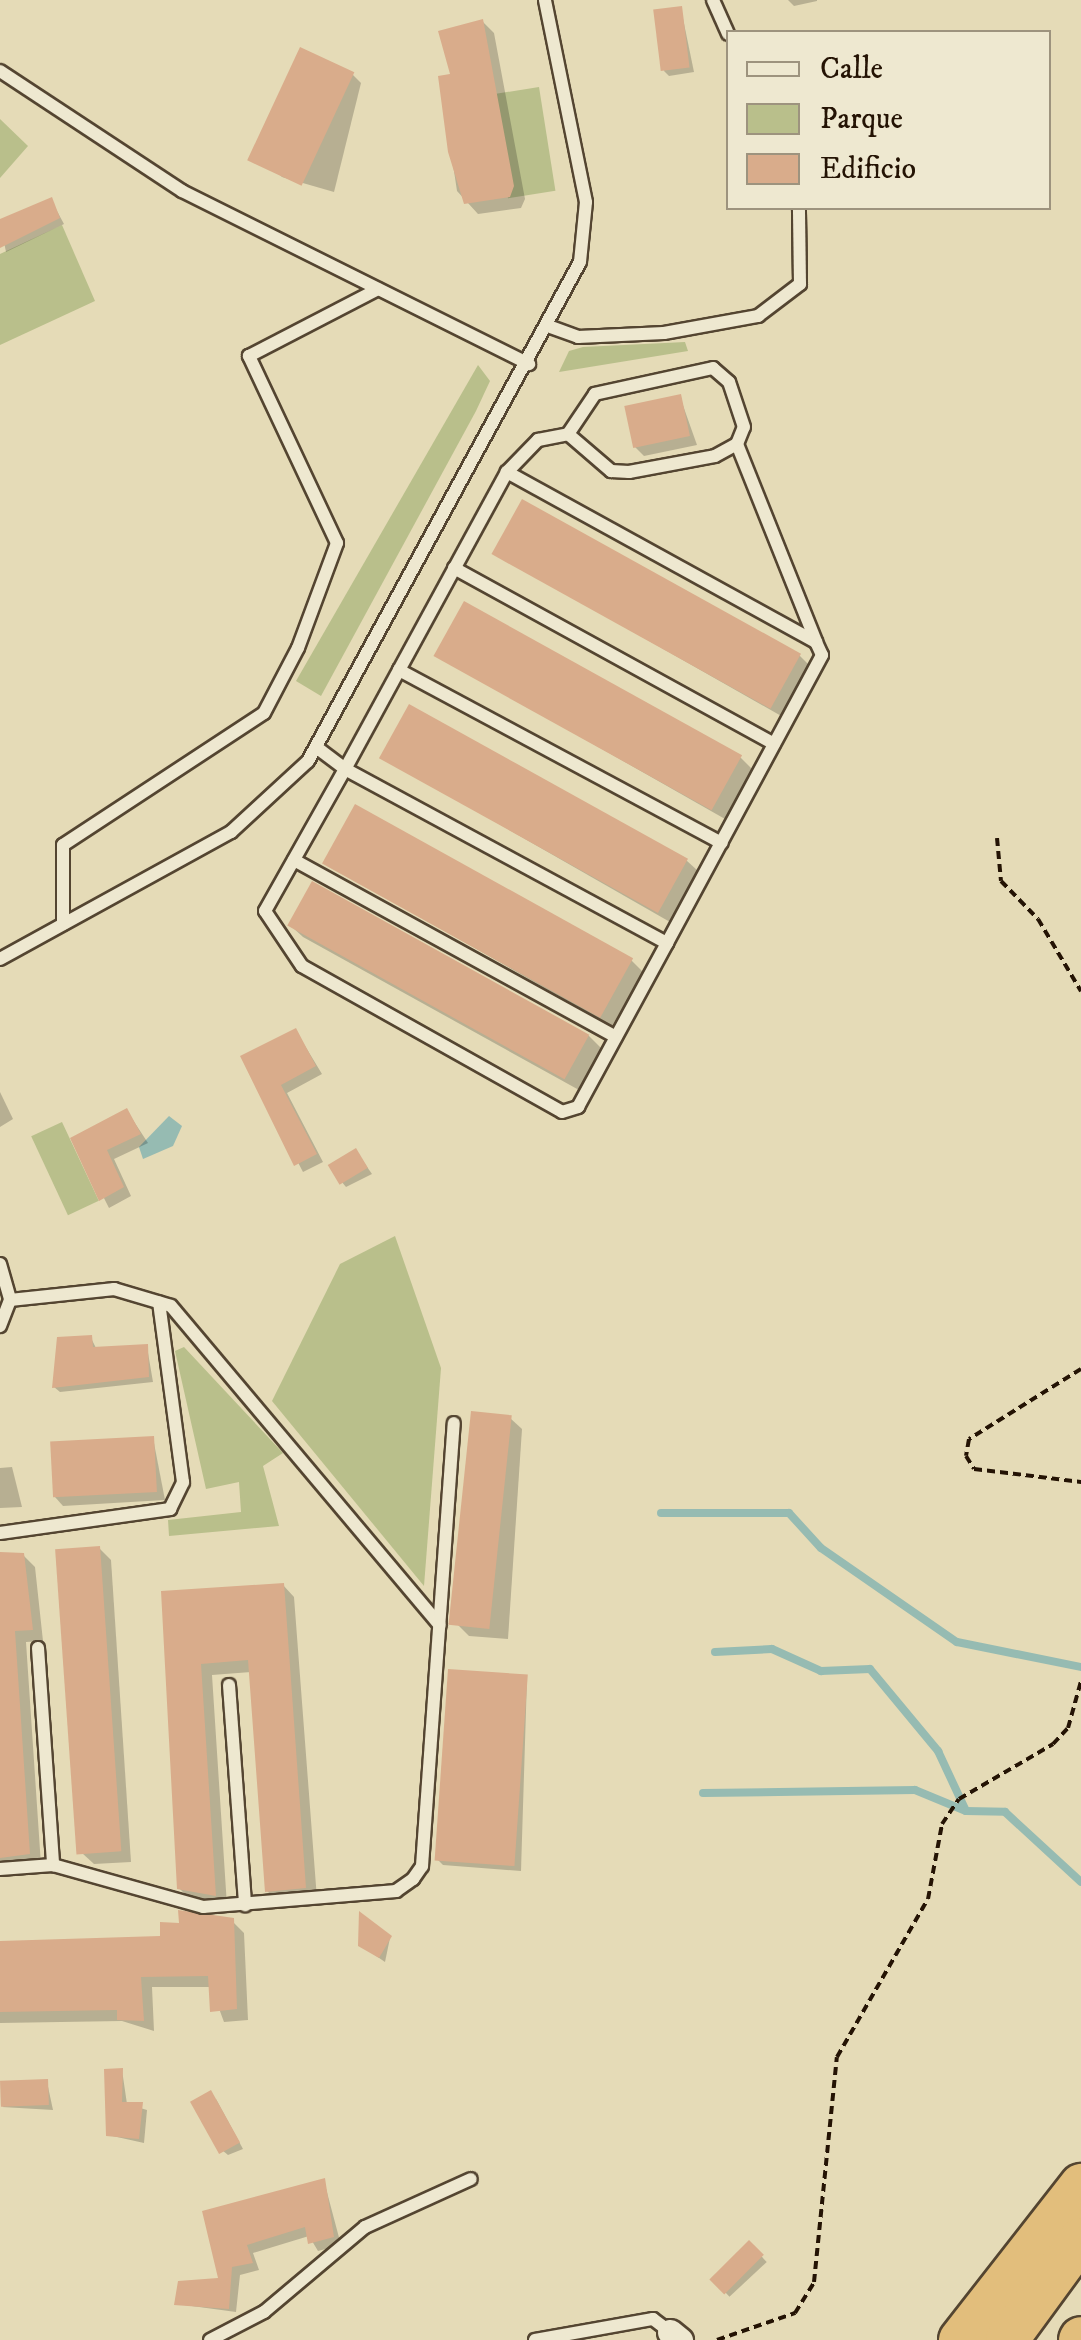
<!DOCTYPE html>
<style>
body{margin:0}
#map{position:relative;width:1081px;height:2340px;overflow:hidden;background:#e5dbb7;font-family:"IM FELL DW Pica",serif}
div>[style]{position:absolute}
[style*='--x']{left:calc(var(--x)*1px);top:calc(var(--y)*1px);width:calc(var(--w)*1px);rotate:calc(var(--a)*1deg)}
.green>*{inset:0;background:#b9bf8b;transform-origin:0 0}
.water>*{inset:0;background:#96bbb2}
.shadow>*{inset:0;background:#0003;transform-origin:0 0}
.stream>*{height:8px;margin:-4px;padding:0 4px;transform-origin:4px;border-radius:4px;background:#96bbb2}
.building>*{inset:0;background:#d9ac8b;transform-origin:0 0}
.path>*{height:4px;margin-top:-2px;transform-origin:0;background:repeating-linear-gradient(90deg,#241304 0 8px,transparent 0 13px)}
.roads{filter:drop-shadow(2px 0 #544531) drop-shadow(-2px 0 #544531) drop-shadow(0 2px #544531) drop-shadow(0 -2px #544531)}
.lane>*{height:12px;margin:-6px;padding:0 6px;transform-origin:6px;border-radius:6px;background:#eee8d0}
.street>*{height:25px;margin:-12.5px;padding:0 12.5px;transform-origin:12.5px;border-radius:12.5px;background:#eee8d0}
.highway>*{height:42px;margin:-21px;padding:0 21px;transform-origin:21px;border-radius:21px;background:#e2be7c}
span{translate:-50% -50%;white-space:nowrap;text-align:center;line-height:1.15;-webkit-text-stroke:9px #eee8d0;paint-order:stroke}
.legend{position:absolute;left:726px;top:30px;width:325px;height:180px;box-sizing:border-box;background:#eee8d0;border:2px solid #9d937e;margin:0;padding:12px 18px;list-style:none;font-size:30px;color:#241304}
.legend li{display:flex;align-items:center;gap:20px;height:50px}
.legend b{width:50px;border:2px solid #9d937e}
</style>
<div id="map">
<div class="green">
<div style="left:539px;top:87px;width:105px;height:48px;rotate:81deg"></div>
<div style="clip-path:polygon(0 119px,28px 146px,0 178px)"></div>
<div style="clip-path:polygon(62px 225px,95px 301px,0 345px,0 254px)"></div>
<div style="clip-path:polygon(685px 342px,688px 351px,559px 372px,569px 351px,583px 347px)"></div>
<div style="clip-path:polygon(478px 365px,490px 381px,476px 411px,321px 696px,296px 681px)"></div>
<div style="left:62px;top:1122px;width:87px;height:34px;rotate:65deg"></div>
<div style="clip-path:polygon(395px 1236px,441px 1368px,424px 1586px,272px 1401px,340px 1264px)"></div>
<div style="clip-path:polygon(184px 1347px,283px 1453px,263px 1466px,279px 1526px,169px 1536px,168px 1520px,241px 1512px,239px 1482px,206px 1489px,175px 1351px)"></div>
</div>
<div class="water">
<div style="clip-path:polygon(169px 1116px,182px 1126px,173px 1146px,143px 1159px,139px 1147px)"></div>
</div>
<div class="shadow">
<div style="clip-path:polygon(788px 0,817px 0,817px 1px,794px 6px)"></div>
<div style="clip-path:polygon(681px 9px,694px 72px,669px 76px,664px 71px)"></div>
<div style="clip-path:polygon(483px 22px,494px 33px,525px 199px,521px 208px,478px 214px,457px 191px,440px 78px,454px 76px)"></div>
<div style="clip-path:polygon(352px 74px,361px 83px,334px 192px,282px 177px,273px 168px)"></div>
<div style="clip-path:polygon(51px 200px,64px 224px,6px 252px,0 222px)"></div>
<div style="clip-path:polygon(680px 397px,697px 445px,644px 456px,635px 447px)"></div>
<div style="clip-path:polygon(495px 553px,799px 655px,811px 667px,783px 717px)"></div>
<div style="clip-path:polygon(437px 655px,741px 758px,752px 769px,725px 819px)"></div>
<div style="clip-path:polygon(382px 757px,686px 860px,698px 871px,670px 922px)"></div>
<div style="clip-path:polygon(325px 863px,631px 960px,643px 972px,612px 1026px)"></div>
<div style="clip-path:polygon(313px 885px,589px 1036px,601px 1048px,579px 1090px,303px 937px,291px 926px)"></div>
<div style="clip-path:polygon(296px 1031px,322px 1074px,287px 1093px,323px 1162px,303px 1172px,243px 1057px)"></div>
<div style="clip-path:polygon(0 1092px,13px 1119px,0 1127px)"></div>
<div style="clip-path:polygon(127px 1111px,148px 1143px,114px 1159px,131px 1196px,109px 1208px,74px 1139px)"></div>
<div style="clip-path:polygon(356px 1151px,372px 1174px,346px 1187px,341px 1181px)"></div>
<div style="clip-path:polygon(91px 1338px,97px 1350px,147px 1347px,153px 1382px,60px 1392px,54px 1387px)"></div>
<div style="clip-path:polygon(510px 1418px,522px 1429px,508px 1639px,469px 1636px,457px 1624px)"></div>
<div style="clip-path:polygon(153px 1438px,165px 1500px,63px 1506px,55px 1497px)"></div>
<div style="clip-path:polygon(12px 1467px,22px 1507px,0 1508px,0 1468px)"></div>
<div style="clip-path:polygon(99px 1548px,111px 1560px,131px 1862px,94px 1864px,82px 1853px)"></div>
<div style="clip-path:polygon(23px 1555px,35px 1567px,43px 1641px,26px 1642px,41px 1865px,0 1863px,0 1556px)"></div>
<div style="clip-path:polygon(283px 1585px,294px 1597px,317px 1899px,279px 1902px,267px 1891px,251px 1672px,212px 1675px,227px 1906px,191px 1900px,179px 1888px,163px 1594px)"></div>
<div style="clip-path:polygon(527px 1678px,521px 1871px,443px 1865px,438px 1860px)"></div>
<div style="clip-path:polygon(232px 1921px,244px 1933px,248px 2020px,224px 2022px,211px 1987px,152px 1987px,154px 2031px,122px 2021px,0 2023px,0 1943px,163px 1939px)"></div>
<div style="clip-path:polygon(390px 1938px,385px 1962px,360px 1945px)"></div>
<div style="clip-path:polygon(122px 2070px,127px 2104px,147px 2110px,144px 2143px,108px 2135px)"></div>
<div style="clip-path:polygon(47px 2082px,53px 2110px,2px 2107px)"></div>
<div style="clip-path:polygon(216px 2099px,243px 2149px,228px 2155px,222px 2150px)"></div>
<div style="clip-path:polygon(324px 2181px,341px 2245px,318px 2251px,309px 2236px,253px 2253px,259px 2270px,240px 2275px,236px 2312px,177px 2304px,221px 2280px,205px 2213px)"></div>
<div style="left:749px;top:2243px;width:26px;height:51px;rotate:47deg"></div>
</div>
<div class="stream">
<div style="--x:661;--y:1513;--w:128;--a:0"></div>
<div style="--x:789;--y:1513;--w:47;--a:47.6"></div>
<div style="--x:821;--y:1548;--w:165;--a:34.7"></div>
<div style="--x:957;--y:1642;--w:126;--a:11.4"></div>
<div style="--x:715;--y:1652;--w:57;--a:-3"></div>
<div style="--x:772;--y:1649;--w:54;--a:24.2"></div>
<div style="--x:821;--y:1671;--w:49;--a:-2.3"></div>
<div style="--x:870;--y:1669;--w:107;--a:50.3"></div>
<div style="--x:938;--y:1751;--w:64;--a:65"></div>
<div style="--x:703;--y:1793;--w:212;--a:-0.8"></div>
<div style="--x:915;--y:1790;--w:55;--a:22.4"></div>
<div style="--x:966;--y:1811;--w:39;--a:1"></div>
<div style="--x:1005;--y:1812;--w:103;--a:42.6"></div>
</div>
<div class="building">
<div style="left:682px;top:6px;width:62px;height:29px;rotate:83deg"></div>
<div style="clip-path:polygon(483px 19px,514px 186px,510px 197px,464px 204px,448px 152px,438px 76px,450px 74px,438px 31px)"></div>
<div style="left:300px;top:47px;width:60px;height:125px;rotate:25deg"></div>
<div style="clip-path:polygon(52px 197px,60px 218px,0 248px,0 219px)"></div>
<div style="left:681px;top:394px;width:43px;height:58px;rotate:78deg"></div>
<div style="left:522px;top:499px;width:319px;height:63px;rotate:29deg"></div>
<div style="left:464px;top:601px;width:318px;height:63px;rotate:29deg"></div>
<div style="left:409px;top:704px;width:319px;height:62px;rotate:29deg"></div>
<div style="left:355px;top:804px;width:318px;height:68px;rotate:29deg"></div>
<div style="left:312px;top:881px;width:317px;height:51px;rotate:29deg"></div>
<div style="clip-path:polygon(296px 1028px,316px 1066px,281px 1085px,317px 1154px,294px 1166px,240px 1056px)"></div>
<div style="clip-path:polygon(127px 1108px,141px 1134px,107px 1150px,124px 1187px,99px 1201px,70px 1138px)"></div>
<div style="left:356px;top:1148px;width:23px;height:33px;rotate:59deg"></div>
<div style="clip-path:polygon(92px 1335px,93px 1347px,148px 1344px,149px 1377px,52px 1388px,57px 1337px)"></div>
<div style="left:471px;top:1411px;width:41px;height:215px;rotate:6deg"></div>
<div style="left:154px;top:1436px;width:56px;height:104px;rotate:87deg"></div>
<div style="left:100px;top:1546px;width:306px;height:45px;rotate:86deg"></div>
<div style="clip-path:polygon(0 1552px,24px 1553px,33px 1630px,15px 1631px,30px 1854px,0 1858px)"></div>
<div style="clip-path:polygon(284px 1583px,306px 1888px,265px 1892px,248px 1660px,201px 1664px,216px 1896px,177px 1889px,161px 1591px)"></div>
<div style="left:448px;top:1669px;width:80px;height:192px;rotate:4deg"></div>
<div style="clip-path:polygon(178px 1910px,234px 1918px,237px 2009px,210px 2012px,208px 1976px,141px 1977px,144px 2021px,117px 2020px,117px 2010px,0 2012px,0 1941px,160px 1936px,160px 1922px,179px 1923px)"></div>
<div style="clip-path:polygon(359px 1911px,392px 1936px,379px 1958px,358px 1946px)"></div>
<div style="clip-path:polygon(123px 2068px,122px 2102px,143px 2102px,139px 2139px,106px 2136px,104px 2069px)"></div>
<div style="left:48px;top:2079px;width:26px;height:48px;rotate:88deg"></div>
<div style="left:211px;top:2090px;width:60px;height:24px;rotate:61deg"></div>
<div style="clip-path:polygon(325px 2178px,334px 2237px,308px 2244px,305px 2227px,247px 2245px,253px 2263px,232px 2267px,229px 2309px,174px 2305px,178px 2281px,218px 2278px,202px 2211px)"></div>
<div style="left:749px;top:2240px;width:21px;height:56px;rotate:45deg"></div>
</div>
<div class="path">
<div style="--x:997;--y:838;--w:43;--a:84.7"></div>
<div style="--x:1001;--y:881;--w:53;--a:45.8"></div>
<div style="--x:1038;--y:919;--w:84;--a:59.2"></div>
<div style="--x:1081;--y:1369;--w:132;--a:148"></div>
<div style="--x:969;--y:1439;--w:17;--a:100"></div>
<div style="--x:966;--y:1456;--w:15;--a:58"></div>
<div style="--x:974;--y:1469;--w:108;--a:6.9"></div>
<div style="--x:717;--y:2340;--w:83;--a:-19.1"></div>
<div style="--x:795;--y:2313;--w:36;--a:-58"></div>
<div style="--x:814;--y:2282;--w:226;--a:-84.2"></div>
<div style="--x:837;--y:2057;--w:182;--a:-60.1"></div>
<div style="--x:928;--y:1899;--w:76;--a:-79.4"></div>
<div style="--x:942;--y:1824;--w:30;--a:-56"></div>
<div style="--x:959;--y:1799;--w:109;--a:-30.3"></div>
<div style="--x:1053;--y:1744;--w:22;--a:-47"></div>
<div style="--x:1068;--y:1728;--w:49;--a:-74.5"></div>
</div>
<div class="roads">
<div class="lane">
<div style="--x:713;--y:0;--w:37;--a:66"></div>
<div style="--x:0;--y:71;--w:218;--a:33.4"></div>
<div style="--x:182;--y:191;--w:388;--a:26.5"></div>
<div style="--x:548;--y:326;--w:32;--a:20"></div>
<div style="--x:578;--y:337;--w:86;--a:-2.7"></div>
<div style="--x:664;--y:333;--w:96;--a:-10.3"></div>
<div style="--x:758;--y:316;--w:53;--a:-37.3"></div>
<div style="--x:800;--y:284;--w:76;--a:-90.8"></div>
<div style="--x:737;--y:444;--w:213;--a:68.2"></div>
<div style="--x:507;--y:472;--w:45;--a:-45.9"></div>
<div style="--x:538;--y:440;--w:31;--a:-11"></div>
<div style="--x:568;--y:434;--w:57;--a:40.7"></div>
<div style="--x:611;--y:471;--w:18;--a:3"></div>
<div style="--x:629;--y:472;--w:87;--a:-10.5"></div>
<div style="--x:715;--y:456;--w:25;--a:-29"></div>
<div style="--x:737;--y:444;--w:18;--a:-68"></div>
<div style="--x:744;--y:427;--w:47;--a:-108.4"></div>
<div style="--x:729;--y:382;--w:21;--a:-139"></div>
<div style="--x:713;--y:368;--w:121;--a:167.6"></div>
<div style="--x:595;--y:394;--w:48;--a:124"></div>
<div style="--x:454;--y:568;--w:365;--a:28.8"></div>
<div style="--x:399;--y:670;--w:366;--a:28.2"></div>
<div style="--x:316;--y:747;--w:36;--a:37"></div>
<div style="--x:345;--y:769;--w:366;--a:28.4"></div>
<div style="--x:667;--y:943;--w:327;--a:-61.7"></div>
<div style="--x:822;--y:655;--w:14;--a:-115"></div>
<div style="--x:816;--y:642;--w:353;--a:-151.2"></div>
<div style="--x:507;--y:472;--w:338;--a:118.6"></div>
<div style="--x:345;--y:769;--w:163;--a:119.4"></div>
<div style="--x:265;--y:911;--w:66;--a:56.1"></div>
<div style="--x:302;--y:966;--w:298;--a:29.3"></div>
<div style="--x:562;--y:1112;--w:17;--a:-17"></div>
<div style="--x:578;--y:1107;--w:187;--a:-61.5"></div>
<div style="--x:294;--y:860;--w:367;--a:28.8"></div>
<div style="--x:63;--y:924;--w:79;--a:-90"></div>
<div style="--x:63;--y:845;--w:240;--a:-33.3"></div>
<div style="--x:264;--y:713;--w:73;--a:-62.4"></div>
<div style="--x:298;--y:648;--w:112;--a:-69.6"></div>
<div style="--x:337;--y:543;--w:207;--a:-115.2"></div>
<div style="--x:249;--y:356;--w:145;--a:-27.4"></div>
<div style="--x:0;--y:959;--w:264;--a:-28.8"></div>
<div style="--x:231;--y:832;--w:105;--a:-42.7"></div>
<div style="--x:308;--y:761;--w:568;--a:-61.41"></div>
<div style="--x:580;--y:262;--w:60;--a:-84.3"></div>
<div style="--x:586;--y:202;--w:206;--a:-101.5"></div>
<div style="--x:0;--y:1264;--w:37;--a:74"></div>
<div style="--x:10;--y:1300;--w:28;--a:111"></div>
<div style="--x:10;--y:1300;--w:105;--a:-6"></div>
<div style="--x:114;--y:1289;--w:59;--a:16.6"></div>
<div style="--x:171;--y:1306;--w:417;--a:49.9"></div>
<div style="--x:0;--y:1533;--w:172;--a:-8"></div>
<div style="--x:170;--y:1509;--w:30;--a:-64"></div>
<div style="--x:183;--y:1482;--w:181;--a:-97.6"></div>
<div style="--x:38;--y:1648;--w:218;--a:86"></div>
<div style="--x:229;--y:1685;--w:221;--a:85.8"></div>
<div style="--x:0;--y:1869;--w:53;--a:-4.3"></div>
<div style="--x:53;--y:1865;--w:156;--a:15.6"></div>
<div style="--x:203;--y:1907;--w:194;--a:-4.7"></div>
<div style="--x:396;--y:1891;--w:21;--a:-35"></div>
<div style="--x:413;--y:1879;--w:16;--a:-55"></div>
<div style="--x:422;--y:1866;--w:444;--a:-85.9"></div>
<div style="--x:210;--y:2340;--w:61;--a:-27.4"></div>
<div style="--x:264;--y:2312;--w:132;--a:-40.1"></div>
<div style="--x:365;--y:2227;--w:116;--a:-24.4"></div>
<div style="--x:535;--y:2340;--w:120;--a:-10.1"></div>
<div style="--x:653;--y:2319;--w:21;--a:37"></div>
</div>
<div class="street">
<div style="--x:670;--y:2332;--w:13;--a:39"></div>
</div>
<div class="highway">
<div style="--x:960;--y:2340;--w:197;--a:-52"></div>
<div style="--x:1007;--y:2340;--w:125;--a:-53.8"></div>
<div style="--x:1080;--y:2340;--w:2;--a:-63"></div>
</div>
</div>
<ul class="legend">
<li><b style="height:12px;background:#eee8d0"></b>Calle</li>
<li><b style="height:28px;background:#b9bf8b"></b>Parque</li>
<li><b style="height:28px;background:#d9ac8b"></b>Edificio</li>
</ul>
</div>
